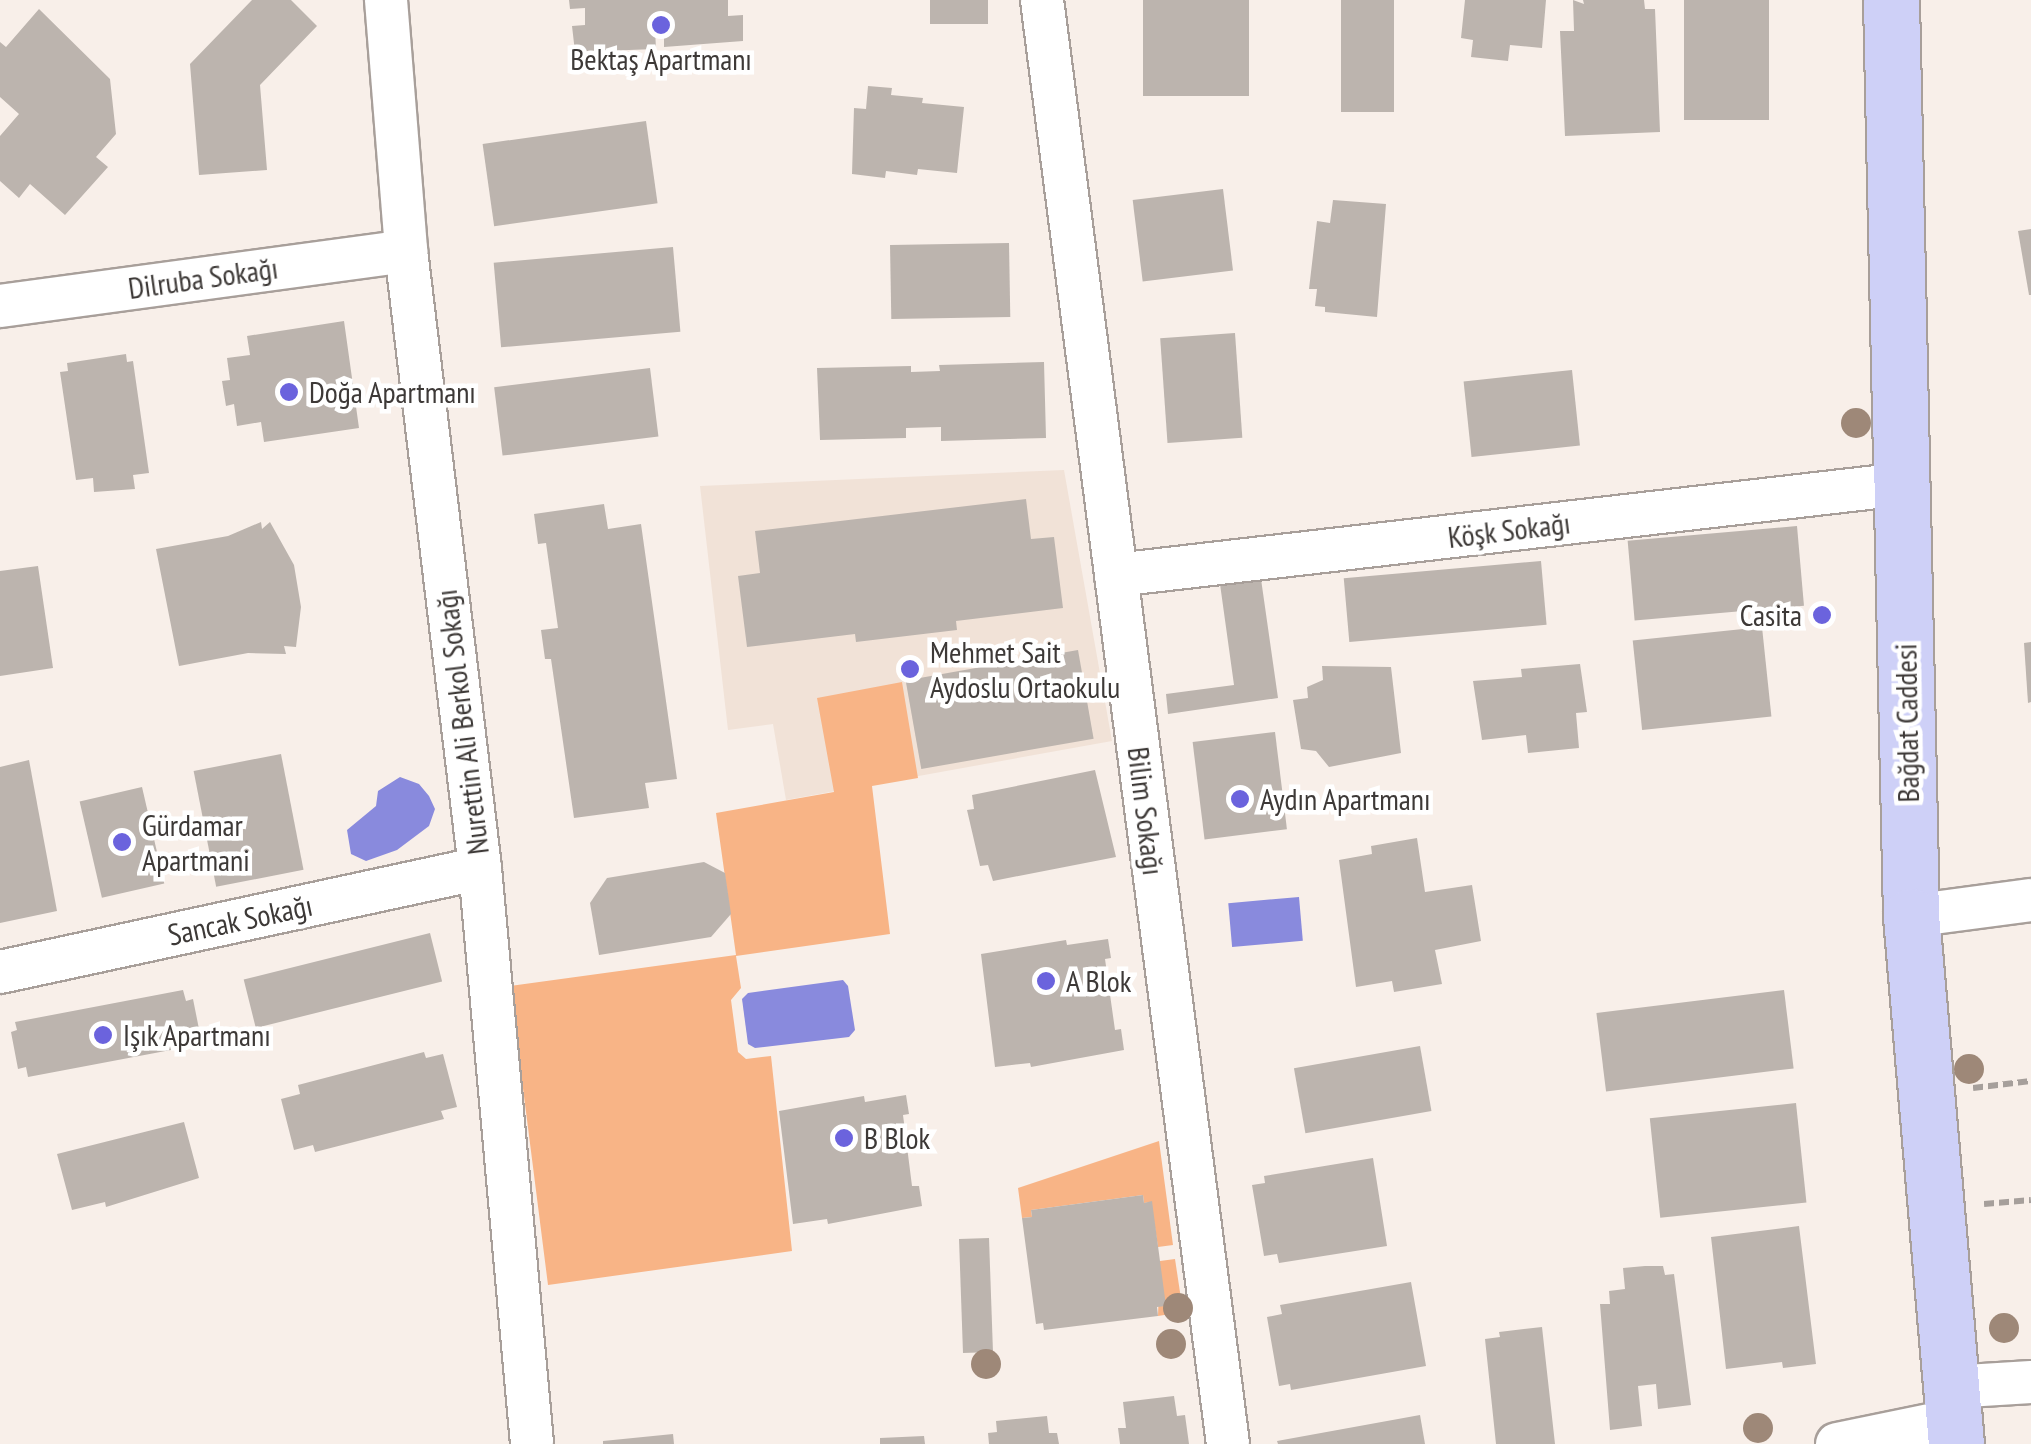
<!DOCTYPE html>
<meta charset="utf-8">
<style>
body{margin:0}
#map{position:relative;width:2031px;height:1444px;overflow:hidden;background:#f8efe9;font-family:"PT Sans Narrow",sans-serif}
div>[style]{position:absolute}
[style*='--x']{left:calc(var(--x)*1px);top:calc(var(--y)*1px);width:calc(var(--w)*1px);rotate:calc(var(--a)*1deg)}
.built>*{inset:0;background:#f1e2d7}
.green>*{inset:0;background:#f8b486}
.water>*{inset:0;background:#898add;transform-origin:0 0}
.building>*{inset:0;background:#bcb4ae;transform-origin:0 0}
.path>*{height:6px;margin-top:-3px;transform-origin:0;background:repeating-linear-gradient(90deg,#a69f9b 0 10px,transparent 0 15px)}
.roads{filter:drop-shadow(2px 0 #a89f9a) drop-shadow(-2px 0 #a89f9a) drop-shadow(0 2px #a89f9a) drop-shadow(0 -2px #a89f9a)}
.street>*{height:42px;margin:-21px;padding:0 21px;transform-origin:21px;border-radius:21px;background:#fff}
.primary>*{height:55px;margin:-27.5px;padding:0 27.5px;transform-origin:27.5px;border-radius:27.5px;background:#ced0f7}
.trees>*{width:30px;height:30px;margin:-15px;border-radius:50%;background:#9e8878}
.dots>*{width:28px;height:28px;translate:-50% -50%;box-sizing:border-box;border:5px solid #fff;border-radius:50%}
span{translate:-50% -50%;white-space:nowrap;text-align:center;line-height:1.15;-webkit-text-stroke:9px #fff;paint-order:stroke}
.poi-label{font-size:30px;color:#3d3937}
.left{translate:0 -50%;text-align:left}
.right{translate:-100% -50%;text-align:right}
.street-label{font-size:30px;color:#3d3937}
</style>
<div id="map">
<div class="built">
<div style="clip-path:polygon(1064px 470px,1112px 741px,786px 800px,773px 724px,728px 730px,700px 486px)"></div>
</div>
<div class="green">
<div style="clip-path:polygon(902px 682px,918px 778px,872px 786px,890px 934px,736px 956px,741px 988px,731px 1000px,738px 1052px,746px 1059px,771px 1056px,792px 1251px,548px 1285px,510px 986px,736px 955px,716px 813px,834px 792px,817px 698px)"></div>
<div style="clip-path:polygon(1159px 1141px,1173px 1245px,1158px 1247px,1151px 1202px,1144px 1203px,1143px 1195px,1031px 1210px,1032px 1217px,1022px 1218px,1018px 1188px)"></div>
<div style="clip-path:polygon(1175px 1259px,1183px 1312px,1158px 1316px,1160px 1261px)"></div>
</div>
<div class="water">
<div style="clip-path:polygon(400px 777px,419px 784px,429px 796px,435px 809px,429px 826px,397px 850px,366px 861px,351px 854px,347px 830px,376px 806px,378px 791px)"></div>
<div style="left:1299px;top:897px;width:44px;height:71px;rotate:85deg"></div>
<div style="clip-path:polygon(843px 980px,848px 986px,855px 1030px,849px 1037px,755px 1048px,748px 1044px,742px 999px,748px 993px)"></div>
</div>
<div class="building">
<div style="clip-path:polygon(252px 0,291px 0,317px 26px,260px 85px,267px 170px,199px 175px,190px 64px)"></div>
<div style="clip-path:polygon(569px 0,728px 0,728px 16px,743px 15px,743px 41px,664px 47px,664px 29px,655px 29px,656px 49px,575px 52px,572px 26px,585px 25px,585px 8px,570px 9px)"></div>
<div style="left:930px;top:0;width:58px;height:24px"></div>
<div style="left:1143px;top:0;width:106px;height:96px"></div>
<div style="left:1341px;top:0;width:53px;height:112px"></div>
<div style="clip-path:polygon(1465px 0,1546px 0,1542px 48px,1510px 45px,1508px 61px,1471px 57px,1473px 40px,1461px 38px)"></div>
<div style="clip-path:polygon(1573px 0,1584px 4px,1583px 0,1644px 0,1645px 9px,1655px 9px,1660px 132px,1565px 136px,1560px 31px,1574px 31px)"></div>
<div style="left:1684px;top:0;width:85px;height:120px"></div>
<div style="clip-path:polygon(39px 9px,110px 79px,116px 134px,96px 157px,108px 167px,65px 215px,30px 184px,19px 198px,0 181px,0 136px,19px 114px,0 97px,0 42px,6px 47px)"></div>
<div style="clip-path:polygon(868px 86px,892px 88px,891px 95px,923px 98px,922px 103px,964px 107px,957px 173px,918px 169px,917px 175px,886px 171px,885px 178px,852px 174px,854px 108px,866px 109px)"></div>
<div style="left:646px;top:121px;width:83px;height:165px;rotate:82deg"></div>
<div style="left:1223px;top:189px;width:82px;height:91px;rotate:83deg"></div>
<div style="clip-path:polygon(1333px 200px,1386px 204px,1377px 317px,1325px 312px,1325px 307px,1315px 306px,1317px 289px,1309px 289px,1317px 221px,1330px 223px)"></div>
<div style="clip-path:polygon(2031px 229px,2031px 295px,2029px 295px,2018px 231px)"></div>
<div style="left:1009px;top:243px;width:74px;height:119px;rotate:89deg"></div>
<div style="left:673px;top:247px;width:85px;height:180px;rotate:85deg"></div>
<div style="clip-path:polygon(344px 321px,359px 428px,264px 442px,261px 422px,237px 426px,234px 404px,226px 406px,222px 381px,230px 380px,227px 358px,250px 355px,247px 336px)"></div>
<div style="left:1235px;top:333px;width:105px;height:75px;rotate:86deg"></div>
<div style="clip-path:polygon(126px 354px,127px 362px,133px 361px,149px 473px,133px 475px,135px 489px,94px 492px,93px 478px,76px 480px,60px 372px,68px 371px,67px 363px)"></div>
<div style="clip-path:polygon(1044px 362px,1046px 438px,941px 441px,941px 427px,906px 428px,906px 438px,820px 440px,817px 368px,911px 366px,911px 372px,940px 371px,939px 365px)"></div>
<div style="left:650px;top:368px;width:69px;height:157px;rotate:83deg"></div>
<div style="left:1572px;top:370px;width:76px;height:109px;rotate:84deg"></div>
<div style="clip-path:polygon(1026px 499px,1031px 539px,1054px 537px,1063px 608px,956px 621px,957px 630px,856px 642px,855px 634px,747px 647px,738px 576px,760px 573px,755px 531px)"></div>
<div style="clip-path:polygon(604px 504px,608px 529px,641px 524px,677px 779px,645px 783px,649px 808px,574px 818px,551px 659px,545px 659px,541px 630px,558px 628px,546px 543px,538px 544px,534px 514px)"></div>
<div style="clip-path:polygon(261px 522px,262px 529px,270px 522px,294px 565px,301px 607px,296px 647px,284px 646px,286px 654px,248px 653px,179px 666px,156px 549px,228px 536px)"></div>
<div style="left:1797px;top:526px;width:80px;height:170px;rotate:85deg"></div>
<div style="left:1541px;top:561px;width:64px;height:198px;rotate:85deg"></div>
<div style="clip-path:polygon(38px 566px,53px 668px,0 676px,0 571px)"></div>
<div style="clip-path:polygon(1261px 579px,1278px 698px,1168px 714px,1166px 694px,1234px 685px,1220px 584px)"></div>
<div style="left:1762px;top:627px;width:90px;height:130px;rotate:84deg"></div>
<div style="clip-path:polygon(2031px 642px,2031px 702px,2028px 703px,2024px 643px)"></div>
<div style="left:1078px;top:650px;width:90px;height:175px;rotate:80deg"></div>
<div style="clip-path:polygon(1580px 664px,1587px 712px,1576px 713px,1579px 748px,1528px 753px,1526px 735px,1482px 740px,1473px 681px,1522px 677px,1521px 669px)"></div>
<div style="clip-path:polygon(1322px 666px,1391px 667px,1401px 753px,1329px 767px,1316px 751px,1301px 749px,1293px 700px,1308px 698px,1307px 687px,1323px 680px)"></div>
<div style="left:1275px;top:732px;width:98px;height:83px;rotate:83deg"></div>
<div style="left:281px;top:754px;width:118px;height:89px;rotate:79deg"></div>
<div style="clip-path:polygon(29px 760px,57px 911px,0 923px,0 767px)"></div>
<div style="clip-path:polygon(1095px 770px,1116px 857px,993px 881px,988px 865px,980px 866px,967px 810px,974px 809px,972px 795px)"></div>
<div style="left:142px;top:787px;width:99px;height:64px;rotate:77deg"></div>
<div style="clip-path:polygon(1417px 838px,1425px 892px,1472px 885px,1481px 941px,1435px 950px,1442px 984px,1394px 992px,1392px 981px,1356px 987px,1339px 860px,1372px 854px,1371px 846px)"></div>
<div style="clip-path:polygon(704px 862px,725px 873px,731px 914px,711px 937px,599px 955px,590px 903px,607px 878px)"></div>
<div style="left:430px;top:933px;width:50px;height:192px;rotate:76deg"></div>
<div style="clip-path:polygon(1108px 939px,1111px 958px,1105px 959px,1115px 1030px,1121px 1029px,1124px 1050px,1031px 1067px,1030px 1063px,995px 1067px,981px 954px,1066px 940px,1067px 945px)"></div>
<div style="clip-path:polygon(183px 990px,186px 1001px,193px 999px,200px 1034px,190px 1036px,192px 1046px,28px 1077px,26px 1067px,18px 1069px,11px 1032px,17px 1030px,15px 1022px)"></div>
<div style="left:1784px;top:990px;width:79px;height:189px;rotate:83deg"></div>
<div style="left:1420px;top:1046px;width:66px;height:128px;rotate:80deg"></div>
<div style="clip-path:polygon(424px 1052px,426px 1058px,443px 1054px,457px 1107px,441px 1111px,444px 1119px,315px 1152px,313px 1145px,294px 1150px,281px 1099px,300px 1094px,298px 1085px)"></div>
<div style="clip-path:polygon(906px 1095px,909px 1114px,903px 1115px,912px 1186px,919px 1186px,922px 1206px,828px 1224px,827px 1219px,793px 1224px,779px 1111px,864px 1096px,865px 1102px)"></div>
<div style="left:1796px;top:1103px;width:100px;height:147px;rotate:84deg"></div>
<div style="clip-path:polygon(184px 1122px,199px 1178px,106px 1207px,105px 1202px,72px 1210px,57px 1154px)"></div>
<div style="clip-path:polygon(1373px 1158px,1387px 1246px,1279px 1263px,1277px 1254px,1264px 1256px,1252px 1185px,1265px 1183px,1264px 1176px)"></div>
<div style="clip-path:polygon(1143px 1195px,1144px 1203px,1152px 1201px,1166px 1306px,1157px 1307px,1158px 1316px,1044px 1330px,1043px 1323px,1036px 1324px,1022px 1218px,1032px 1217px,1031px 1210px)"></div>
<div style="clip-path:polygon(1799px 1226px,1816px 1364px,1783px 1368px,1782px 1362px,1726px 1369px,1711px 1237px)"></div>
<div style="left:989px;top:1238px;width:114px;height:30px;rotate:88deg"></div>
<div style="clip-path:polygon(1645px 1266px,1663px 1266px,1665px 1275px,1674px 1274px,1691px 1405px,1658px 1409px,1656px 1384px,1638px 1386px,1642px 1426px,1610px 1430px,1600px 1304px,1610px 1304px,1609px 1291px,1625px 1289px,1623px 1268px)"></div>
<div style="clip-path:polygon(1411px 1282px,1426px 1366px,1291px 1390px,1290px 1384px,1279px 1386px,1267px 1317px,1282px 1314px,1280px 1305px)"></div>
<div style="clip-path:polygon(1542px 1327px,1555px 1444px,1496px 1444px,1485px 1339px,1500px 1337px,1499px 1332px)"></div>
<div style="clip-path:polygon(1174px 1396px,1177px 1416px,1185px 1415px,1189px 1444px,1120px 1444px,1118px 1428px,1126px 1428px,1123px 1402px)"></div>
<div style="clip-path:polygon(1420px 1415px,1425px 1444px,1278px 1444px,1277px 1441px)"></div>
<div style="clip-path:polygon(1047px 1416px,1049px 1433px,1057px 1433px,1059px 1444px,989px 1444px,988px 1433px,997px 1432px,996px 1421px)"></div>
<div style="clip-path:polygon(673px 1434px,674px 1444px,603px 1444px,603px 1441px)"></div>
<div style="clip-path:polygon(924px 1436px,925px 1444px,880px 1444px,880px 1438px)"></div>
</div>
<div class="path">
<div style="--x:1973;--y:1088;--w:58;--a:-6.9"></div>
<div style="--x:1984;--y:1204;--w:47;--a:-4.9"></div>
</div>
<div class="roads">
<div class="street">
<div style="--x:386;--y:0;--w:252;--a:85.4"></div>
<div style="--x:406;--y:251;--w:621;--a:83.16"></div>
<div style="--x:480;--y:868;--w:578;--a:84.84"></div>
<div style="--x:1042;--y:0;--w:1456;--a:82.66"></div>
<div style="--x:0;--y:306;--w:410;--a:-7.7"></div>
<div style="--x:1116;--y:575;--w:792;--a:-6.6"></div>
<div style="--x:1911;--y:916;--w:121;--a:-7.6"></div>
<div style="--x:0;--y:972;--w:491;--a:-12.2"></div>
<div style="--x:1950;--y:1387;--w:81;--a:-3.5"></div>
<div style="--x:1837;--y:1444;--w:119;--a:-11.6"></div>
</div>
<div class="primary">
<div style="--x:1891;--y:0;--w:916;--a:88.75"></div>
<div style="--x:1911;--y:916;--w:530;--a:85.13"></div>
</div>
</div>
<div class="trees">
<div style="left:1856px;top:423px"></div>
<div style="left:1969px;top:1069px"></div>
<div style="left:1178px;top:1308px"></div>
<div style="left:2004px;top:1328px"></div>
<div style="left:1171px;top:1344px"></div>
<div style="left:986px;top:1364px"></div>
<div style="left:1758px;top:1428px"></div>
</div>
<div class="dots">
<div style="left:661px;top:25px;background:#6b63dd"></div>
<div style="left:289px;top:392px;background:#6b63dd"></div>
<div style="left:1822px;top:615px;background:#6b63dd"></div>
<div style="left:910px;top:669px;background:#6b63dd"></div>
<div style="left:1240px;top:799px;background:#6b63dd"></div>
<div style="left:122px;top:842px;background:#6b63dd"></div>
<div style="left:1046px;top:981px;background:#6b63dd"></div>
<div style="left:103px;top:1035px;background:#6b63dd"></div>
<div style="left:844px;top:1138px;background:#6b63dd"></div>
</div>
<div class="poi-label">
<span style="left:661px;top:59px">Bektaş Apartmanı</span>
<span class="left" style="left:309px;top:392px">Doğa Apartmanı</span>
<span class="right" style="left:1802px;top:615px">Casita</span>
<span class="left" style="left:930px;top:669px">Mehmet Sait<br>Aydoslu Ortaokulu</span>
<span class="left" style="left:1260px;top:799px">Aydın Apartmanı</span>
<span class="left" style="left:142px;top:842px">Gürdamar<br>Apartmani</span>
<span class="left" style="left:1066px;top:981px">A Blok</span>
<span class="left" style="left:123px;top:1035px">Işık Apartmanı</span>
<span class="left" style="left:864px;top:1138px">B Blok</span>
</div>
<div class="street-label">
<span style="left:203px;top:278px;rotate:-8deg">Dilruba Sokağı</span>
<span style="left:1509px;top:530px;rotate:-7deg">Köşk Sokağı</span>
<span style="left:462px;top:722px;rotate:-97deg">Nurettin Ali Berkol Sokağı</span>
<span style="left:1907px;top:723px;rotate:-91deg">Bağdat Caddesi</span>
<span style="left:1146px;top:811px;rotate:83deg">Bilim Sokağı</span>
<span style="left:240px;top:920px;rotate:-12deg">Sancak Sokağı</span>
</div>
</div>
